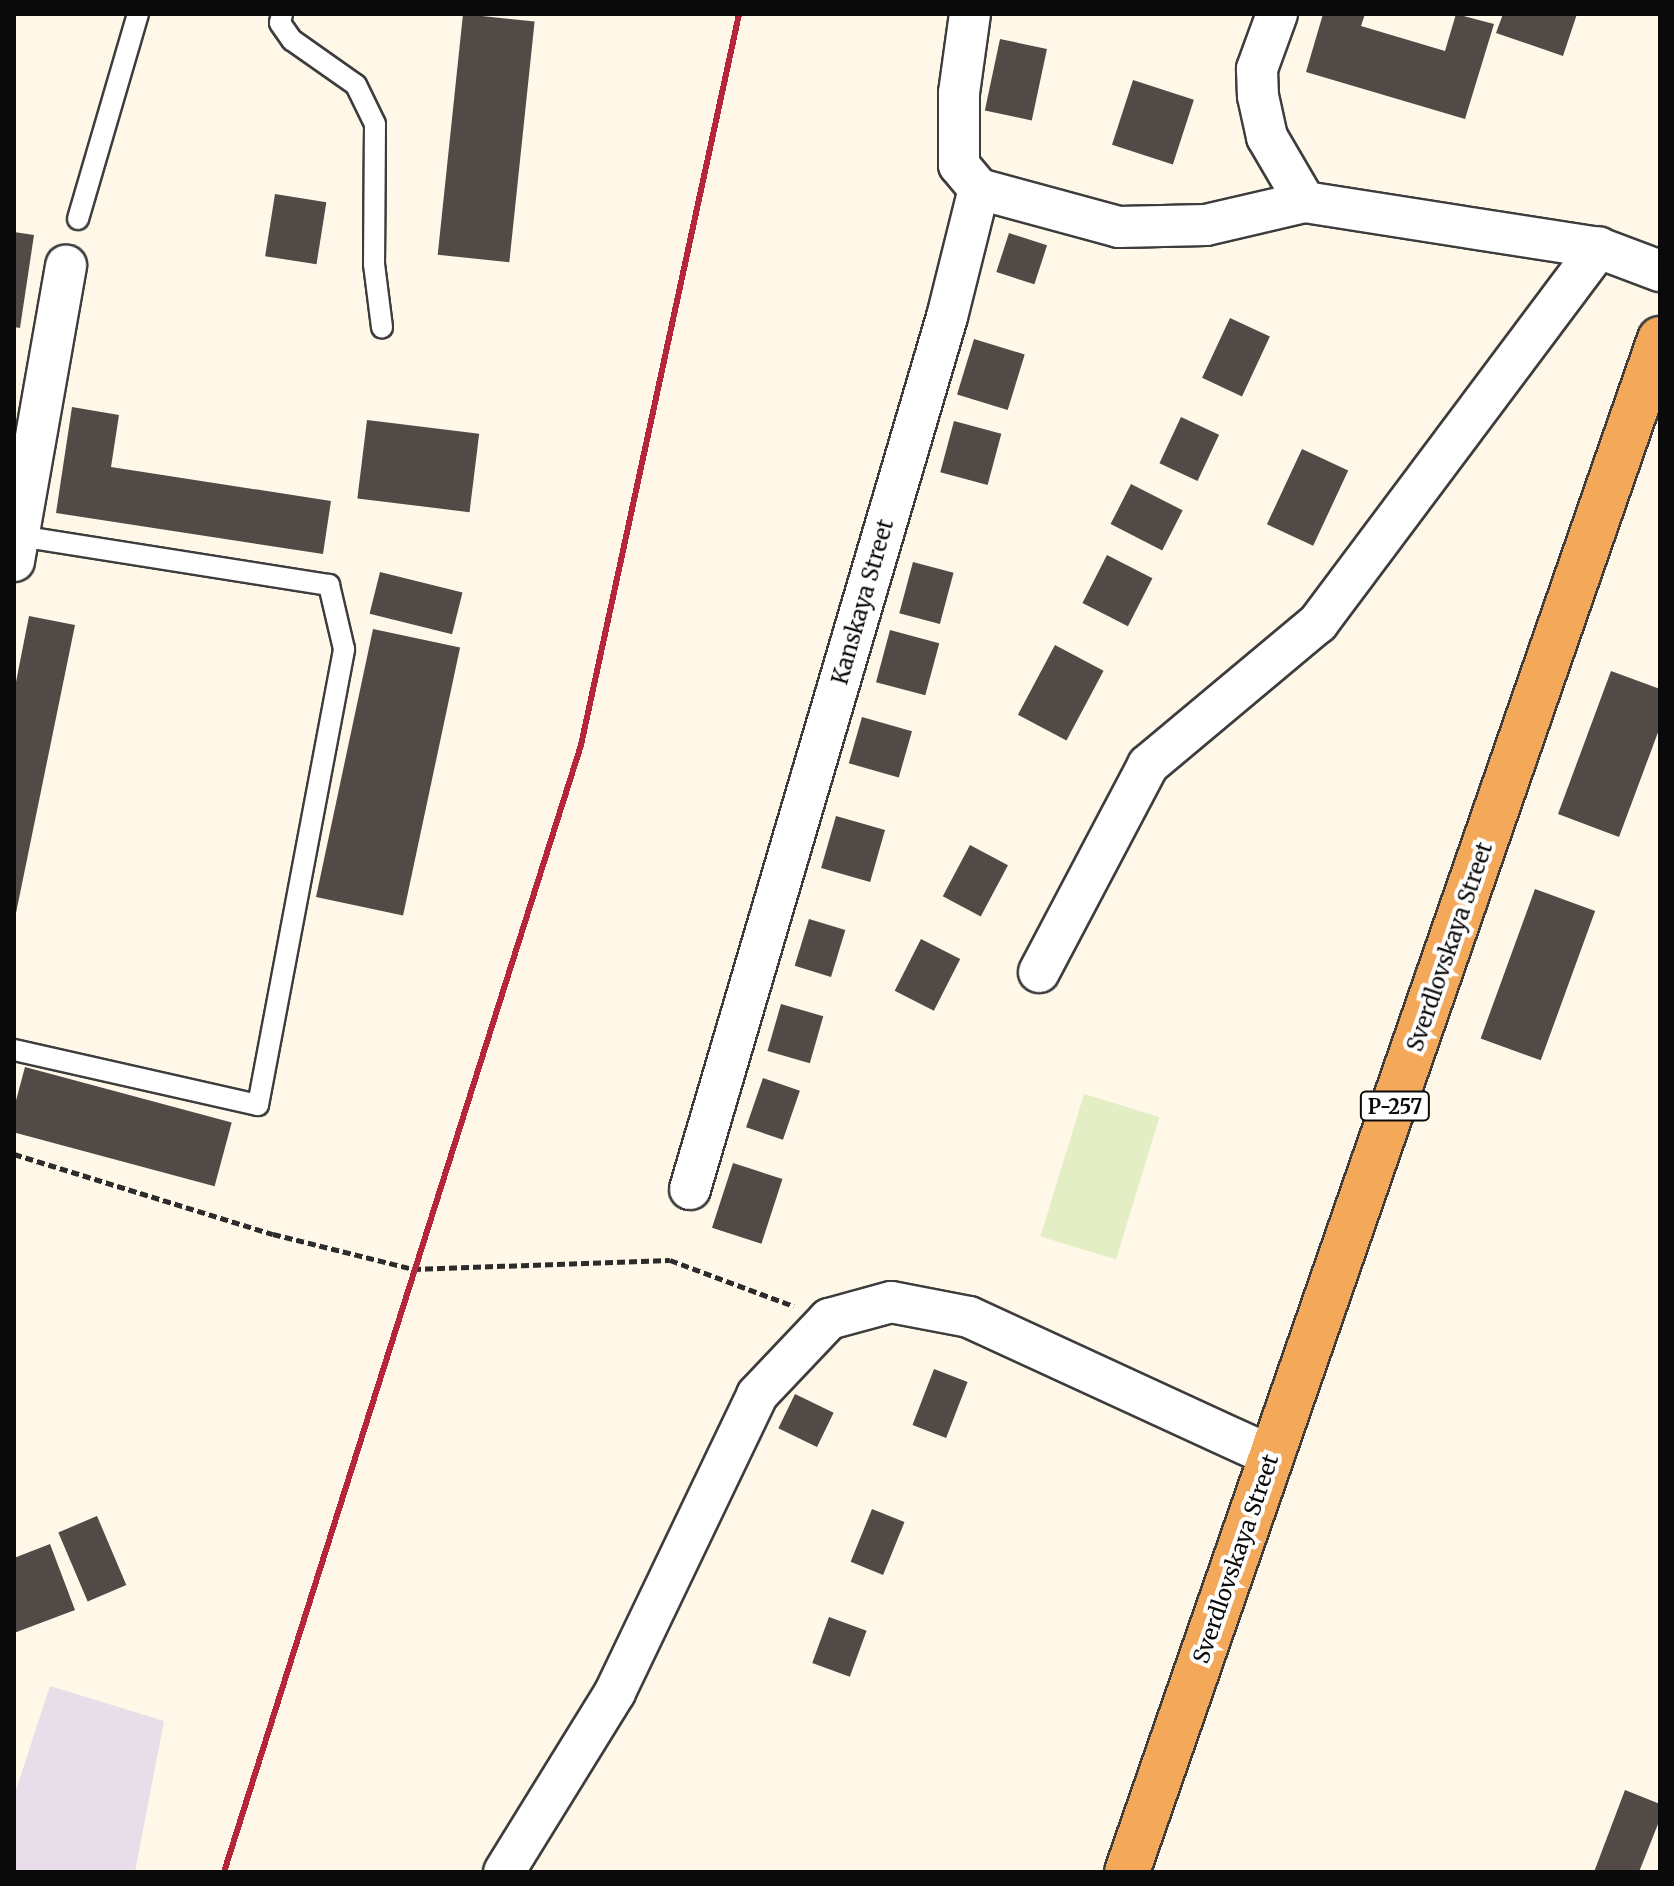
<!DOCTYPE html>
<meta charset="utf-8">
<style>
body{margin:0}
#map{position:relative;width:1674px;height:1886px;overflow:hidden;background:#fff8e8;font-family:Merriweather,serif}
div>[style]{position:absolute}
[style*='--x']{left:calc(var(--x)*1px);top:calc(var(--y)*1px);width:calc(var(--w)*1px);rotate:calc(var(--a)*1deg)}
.industrial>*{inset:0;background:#e7dee9}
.pitch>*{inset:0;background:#e4eec5;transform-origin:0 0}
.building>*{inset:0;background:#524a47;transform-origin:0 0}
.path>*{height:5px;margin-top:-2.5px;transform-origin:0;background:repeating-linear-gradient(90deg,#2c2c2c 0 8px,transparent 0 12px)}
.roads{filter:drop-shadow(2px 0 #3d3d3d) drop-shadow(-2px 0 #3d3d3d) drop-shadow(0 2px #3d3d3d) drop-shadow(0 -2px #3d3d3d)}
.service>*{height:20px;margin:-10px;padding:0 10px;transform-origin:10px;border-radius:10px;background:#fff}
.minor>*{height:40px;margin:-20px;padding:0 20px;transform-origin:20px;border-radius:20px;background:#fff}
.trunk>*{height:44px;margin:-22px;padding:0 22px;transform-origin:22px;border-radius:22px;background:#f4a85a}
.rail>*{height:6px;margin:-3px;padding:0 3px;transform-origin:3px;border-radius:3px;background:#b6263b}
span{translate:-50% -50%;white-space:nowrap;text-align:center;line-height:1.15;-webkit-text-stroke:8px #fff;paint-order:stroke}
.shield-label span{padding:2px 6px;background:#fff;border:2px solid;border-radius:6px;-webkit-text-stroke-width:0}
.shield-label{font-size:20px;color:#0a0a0a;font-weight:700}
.street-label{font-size:22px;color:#0a0a0a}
.frame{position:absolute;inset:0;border:16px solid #0a0a0a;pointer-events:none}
</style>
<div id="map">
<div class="industrial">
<div style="clip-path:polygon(50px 1686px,164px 1721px,135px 1872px,14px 1872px,14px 1796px)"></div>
</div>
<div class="pitch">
<div style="left:1084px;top:1094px;width:79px;height:149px;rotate:17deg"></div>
</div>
<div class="building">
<div style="left:463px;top:14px;width:72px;height:242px;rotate:6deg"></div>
<div style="clip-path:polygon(1323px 14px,1365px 14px,1361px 26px,1445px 51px,1456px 14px,1494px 24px,1465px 119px,1306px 72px)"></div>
<div style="clip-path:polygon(1503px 14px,1577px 14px,1563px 56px,1496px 33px)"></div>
<div style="left:1000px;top:39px;width:48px;height:73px;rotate:12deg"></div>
<div style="left:1133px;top:80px;width:64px;height:68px;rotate:18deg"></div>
<div style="left:275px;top:194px;width:52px;height:63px;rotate:9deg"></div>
<div style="clip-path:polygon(14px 232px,34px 235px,20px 328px,14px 327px)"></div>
<div style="left:1009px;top:233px;width:40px;height:41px;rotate:18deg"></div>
<div style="left:1230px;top:318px;width:44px;height:66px;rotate:25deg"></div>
<div style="left:974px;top:339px;width:53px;height:58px;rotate:17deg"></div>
<div style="clip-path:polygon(72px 407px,119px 415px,111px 467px,331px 501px,323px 554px,56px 513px)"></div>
<div style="left:1181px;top:417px;width:42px;height:51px;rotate:25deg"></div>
<div style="left:367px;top:420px;width:113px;height:79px;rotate:7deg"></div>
<div style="left:954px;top:421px;width:49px;height:53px;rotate:15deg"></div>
<div style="left:1302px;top:449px;width:51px;height:83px;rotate:25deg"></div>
<div style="left:1131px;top:484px;width:58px;height:45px;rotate:27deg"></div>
<div style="left:1107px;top:555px;width:51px;height:54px;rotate:27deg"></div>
<div style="left:913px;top:562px;width:42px;height:53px;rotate:15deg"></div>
<div style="left:380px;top:572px;width:85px;height:43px;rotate:14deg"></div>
<div style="clip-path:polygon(29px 616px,75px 625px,15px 918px,14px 692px)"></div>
<div style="left:373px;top:629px;width:89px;height:274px;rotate:12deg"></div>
<div style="left:890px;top:630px;width:51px;height:54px;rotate:15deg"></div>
<div style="left:1055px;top:645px;width:55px;height:79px;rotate:28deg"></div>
<div style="clip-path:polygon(1611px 671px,1660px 689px,1660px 727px,1619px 837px,1558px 814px)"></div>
<div style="left:862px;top:717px;width:52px;height:48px;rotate:16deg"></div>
<div style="left:836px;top:816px;width:51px;height:54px;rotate:16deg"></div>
<div style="left:970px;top:845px;width:43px;height:58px;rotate:28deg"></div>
<div style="left:1535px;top:889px;width:64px;height:159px;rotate:20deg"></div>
<div style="left:809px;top:919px;width:38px;height:49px;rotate:17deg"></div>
<div style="left:921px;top:939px;width:44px;height:58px;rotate:27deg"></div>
<div style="left:781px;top:1004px;width:44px;height:49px;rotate:16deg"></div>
<div style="left:25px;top:1067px;width:214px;height:66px;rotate:15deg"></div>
<div style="left:763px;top:1078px;width:39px;height:52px;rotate:19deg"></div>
<div style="left:733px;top:1163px;width:52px;height:68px;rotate:18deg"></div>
<div style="left:934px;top:1369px;width:36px;height:60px;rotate:21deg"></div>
<div style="left:795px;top:1394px;width:43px;height:38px;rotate:26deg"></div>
<div style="left:872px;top:1509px;width:35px;height:57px;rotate:22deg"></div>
<div style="left:97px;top:1516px;width:75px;height:42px;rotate:67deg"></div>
<div style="clip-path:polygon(50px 1544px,75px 1610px,14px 1633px,14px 1558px)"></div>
<div style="left:829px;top:1617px;width:40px;height:49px;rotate:20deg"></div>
<div style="clip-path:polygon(1625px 1790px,1660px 1804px,1660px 1819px,1639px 1872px,1594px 1872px)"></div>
</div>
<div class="path">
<div style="--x:14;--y:1154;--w:271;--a:17.2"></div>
<div style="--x:273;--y:1234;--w:144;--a:14"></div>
<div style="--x:413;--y:1269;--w:257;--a:-2"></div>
<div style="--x:670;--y:1260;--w:132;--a:20.4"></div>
</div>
<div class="roads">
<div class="service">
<div style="--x:282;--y:14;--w:9;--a:103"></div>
<div style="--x:280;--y:23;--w:21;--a:55"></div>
<div style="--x:292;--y:40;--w:78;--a:35.1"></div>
<div style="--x:356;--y:85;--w:43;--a:64"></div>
<div style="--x:375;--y:124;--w:140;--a:90.4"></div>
<div style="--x:374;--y:264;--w:64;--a:82.8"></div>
<div style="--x:78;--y:219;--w:214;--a:-73.7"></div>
<div style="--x:14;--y:1050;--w:250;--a:12.7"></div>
<div style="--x:258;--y:1105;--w:464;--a:-79.3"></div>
<div style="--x:344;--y:649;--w:66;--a:-103.2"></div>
<div style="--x:329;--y:585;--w:314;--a:-171"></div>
</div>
<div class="minor">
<div style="--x:1277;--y:14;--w:59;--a:110"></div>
<div style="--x:1257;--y:69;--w:27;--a:88"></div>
<div style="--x:1258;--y:96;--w:42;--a:77.6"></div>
<div style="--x:1267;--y:137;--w:75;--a:59.7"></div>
<div style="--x:979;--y:189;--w:145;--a:15.2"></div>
<div style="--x:1119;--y:227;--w:87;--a:-1.3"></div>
<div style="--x:1206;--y:225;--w:102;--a:-13.1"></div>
<div style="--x:1305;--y:202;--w:298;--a:8.9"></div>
<div style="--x:1599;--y:248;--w:65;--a:20.7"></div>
<div style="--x:14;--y:561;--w:300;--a:-80"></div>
<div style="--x:1039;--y:972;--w:234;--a:-62.2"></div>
<div style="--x:1148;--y:765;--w:222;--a:-39.9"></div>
<div style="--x:1318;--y:623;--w:469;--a:-53.2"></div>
<div style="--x:690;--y:1189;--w:909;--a:-73.58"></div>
<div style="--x:947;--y:317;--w:132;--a:-76"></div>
<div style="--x:979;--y:189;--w:31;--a:-130"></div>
<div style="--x:959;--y:165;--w:72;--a:-90"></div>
<div style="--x:959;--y:93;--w:80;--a:-82.1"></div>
<div style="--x:504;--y:1872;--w:211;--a:-58.3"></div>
<div style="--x:615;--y:1692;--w:329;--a:-64.4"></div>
<div style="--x:757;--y:1395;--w:105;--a:-46.5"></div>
<div style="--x:829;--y:1319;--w:64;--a:-15.3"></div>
<div style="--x:891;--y:1302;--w:79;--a:10.9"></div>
<div style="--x:969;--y:1317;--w:332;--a:24.7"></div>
</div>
<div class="trunk">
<div style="--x:1127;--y:1872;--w:1623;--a:-70.83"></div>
</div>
</div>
<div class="rail">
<div style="--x:224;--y:1872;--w:1182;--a:-72.42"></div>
<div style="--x:581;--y:745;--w:748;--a:-77.8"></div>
</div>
<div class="shield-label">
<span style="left:1395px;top:1106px">Р-257</span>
</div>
<div class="street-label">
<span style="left:863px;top:602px;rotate:-74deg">Kanskaya Street</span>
<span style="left:1450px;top:947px;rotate:-71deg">Sverdlovskaya Street</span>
<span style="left:1236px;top:1559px;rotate:-71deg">Sverdlovskaya Street</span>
</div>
<div class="frame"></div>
</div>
